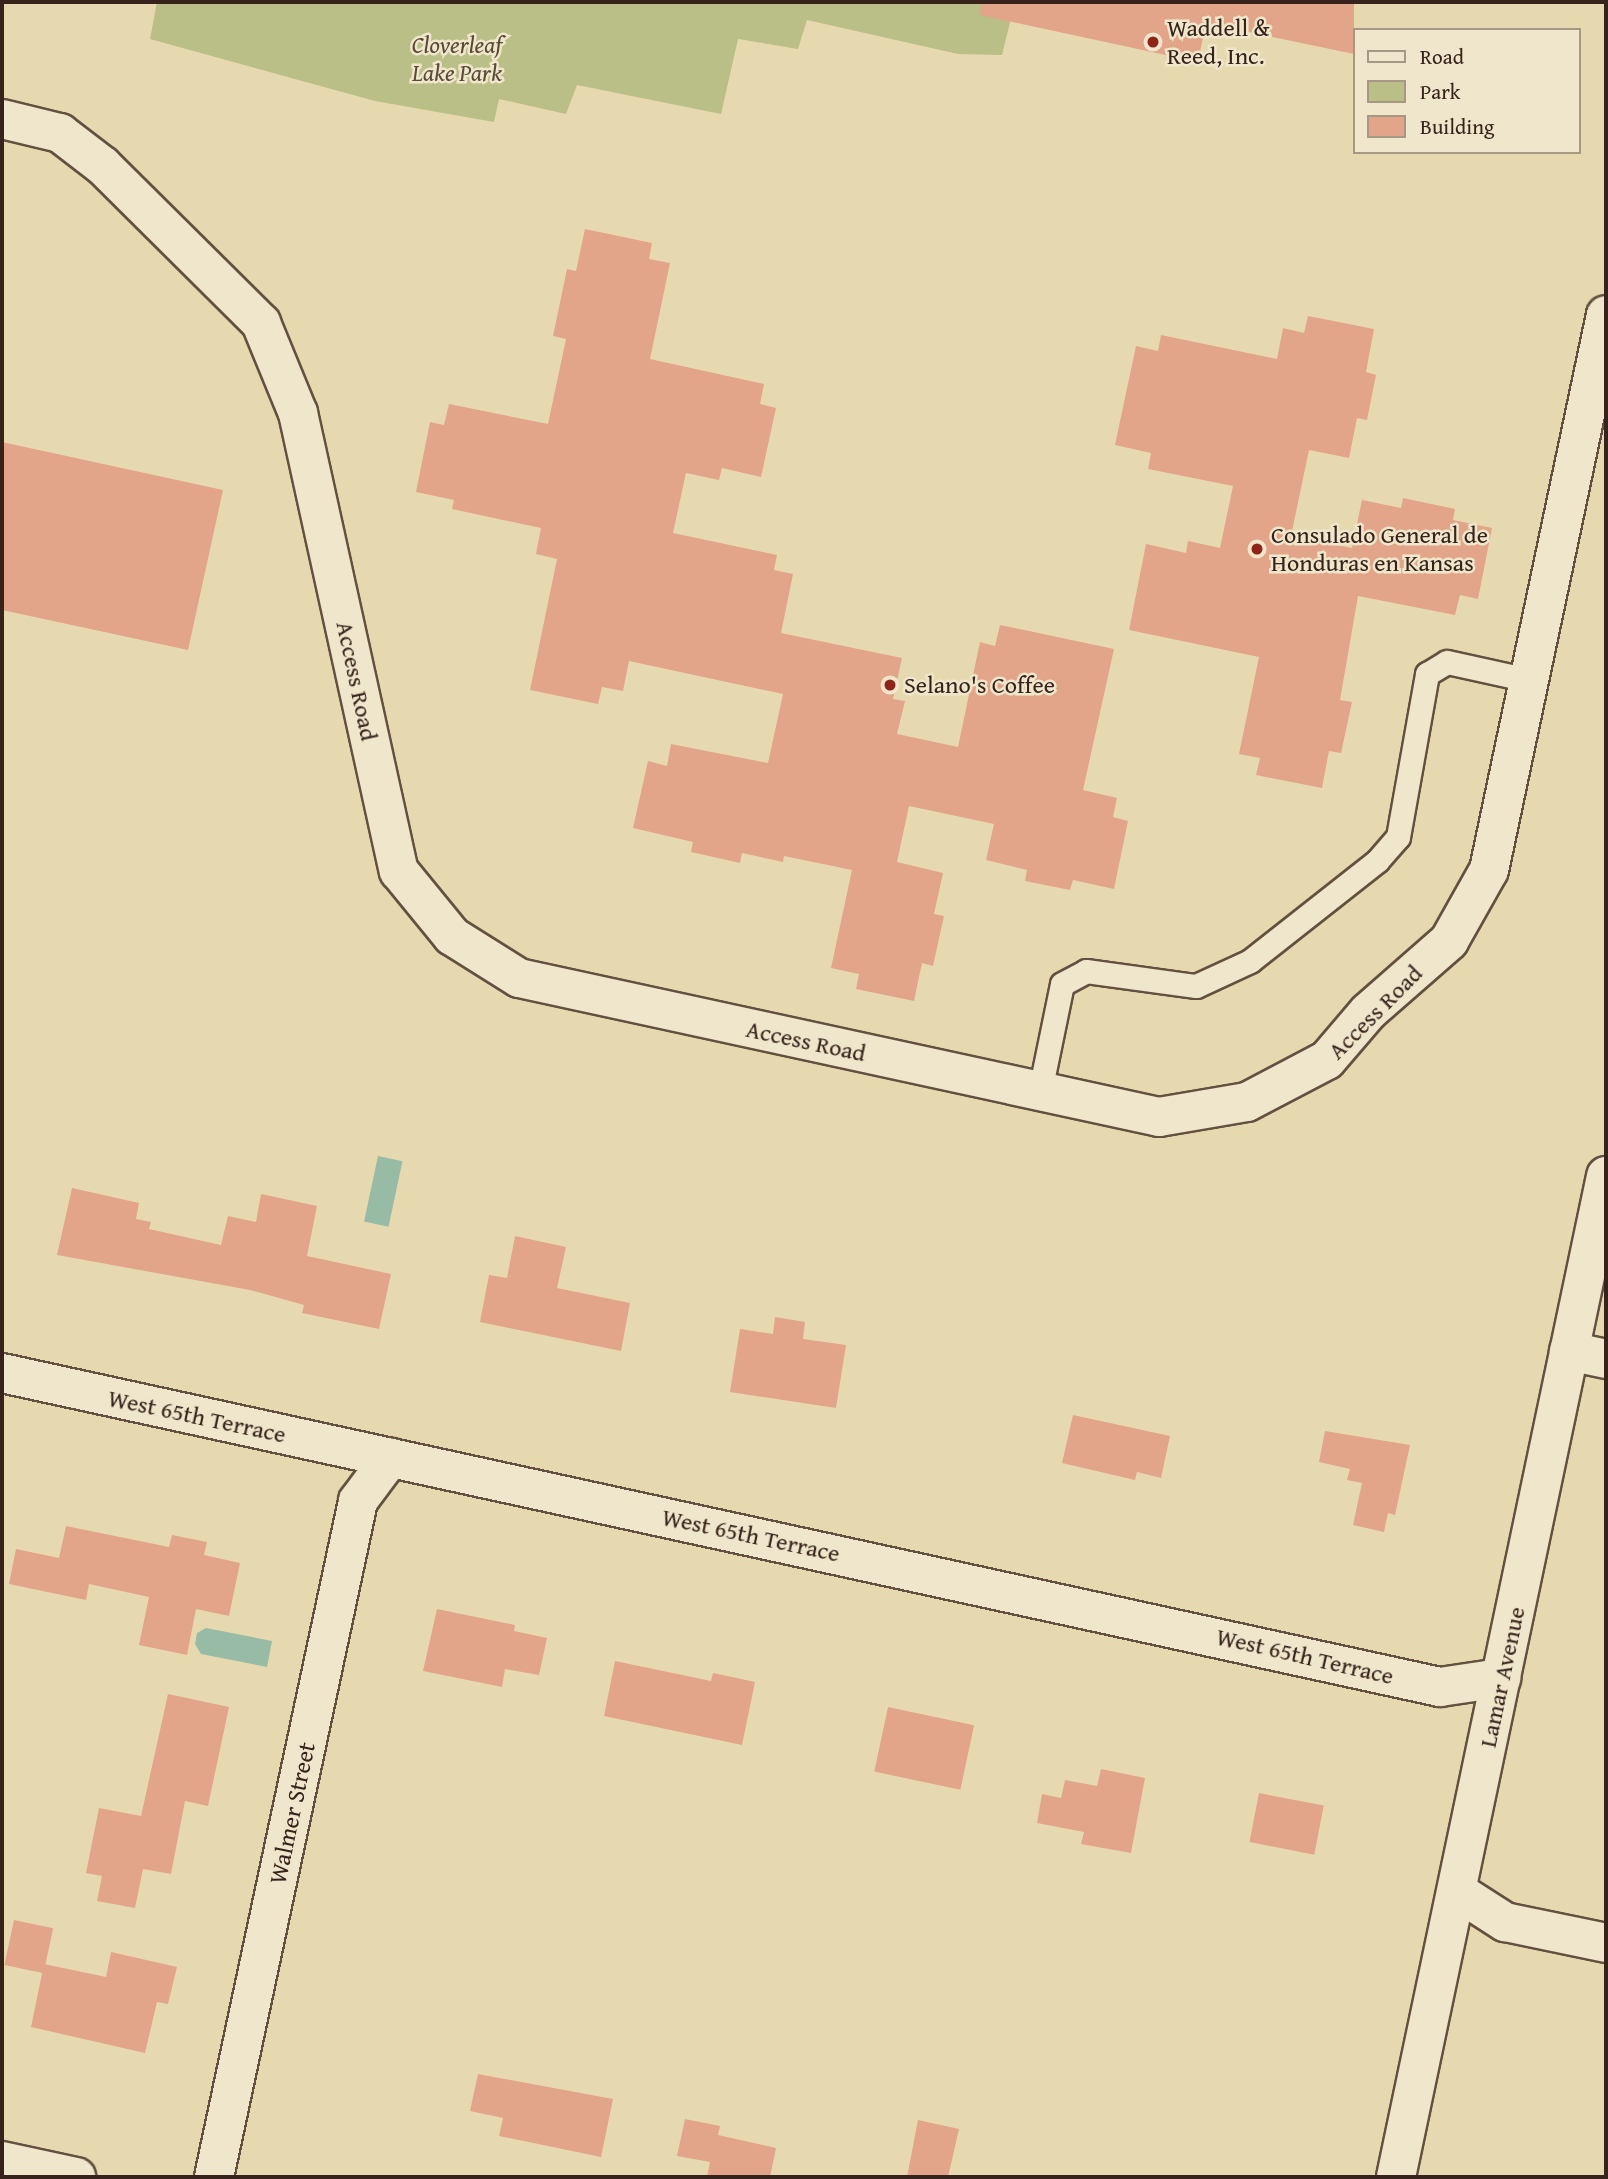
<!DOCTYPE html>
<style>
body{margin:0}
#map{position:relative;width:1608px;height:2179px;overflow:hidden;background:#e7d9af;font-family:"Gentium Book Plus",serif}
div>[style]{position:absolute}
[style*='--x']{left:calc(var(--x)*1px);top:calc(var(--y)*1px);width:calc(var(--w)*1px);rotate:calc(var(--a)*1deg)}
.green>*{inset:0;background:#babe87}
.water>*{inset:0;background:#98bba5;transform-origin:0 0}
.building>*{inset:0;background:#e3a589;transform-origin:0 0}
.roads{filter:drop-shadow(2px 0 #635040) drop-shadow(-2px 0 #635040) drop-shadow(0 2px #635040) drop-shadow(0 -2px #635040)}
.lane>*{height:23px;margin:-11.5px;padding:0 11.5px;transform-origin:11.5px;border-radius:11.5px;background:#efe6cb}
.street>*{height:38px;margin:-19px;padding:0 19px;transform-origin:19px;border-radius:19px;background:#efe6cb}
.secondary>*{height:38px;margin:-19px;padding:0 19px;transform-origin:19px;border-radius:19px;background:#efe6cb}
.dots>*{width:19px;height:19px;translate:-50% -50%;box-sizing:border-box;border:4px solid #efe6cb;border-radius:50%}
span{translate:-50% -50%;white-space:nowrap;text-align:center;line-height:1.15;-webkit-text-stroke:5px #efe6cb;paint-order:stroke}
.poi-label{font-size:24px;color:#37231b}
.left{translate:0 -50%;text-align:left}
.park-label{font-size:24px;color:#584a36;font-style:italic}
.street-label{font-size:24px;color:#37231b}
.frame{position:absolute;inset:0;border:4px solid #37231b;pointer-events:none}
.legend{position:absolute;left:1353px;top:28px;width:228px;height:126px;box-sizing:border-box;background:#efe6cb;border:2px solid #a59885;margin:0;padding:9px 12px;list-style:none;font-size:21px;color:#37231b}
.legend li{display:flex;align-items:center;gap:14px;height:35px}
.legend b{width:35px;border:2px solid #a59885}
</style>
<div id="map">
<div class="green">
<div style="clip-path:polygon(157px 2px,1015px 2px,1002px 55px,958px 54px,807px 20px,798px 49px,738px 39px,721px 114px,577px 85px,566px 114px,499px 99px,494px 122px,375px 101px,150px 39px)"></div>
</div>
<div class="water">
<div style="left:378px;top:1156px;width:25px;height:67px;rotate:12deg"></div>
<div style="clip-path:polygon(206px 1628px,272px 1641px,267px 1667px,201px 1654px,195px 1644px,197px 1633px)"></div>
</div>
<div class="building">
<div style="clip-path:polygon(982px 2px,1354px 2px,1354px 54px,1206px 23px,1198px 62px,980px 15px)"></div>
<div style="clip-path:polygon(585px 229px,652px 243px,649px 259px,670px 263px,650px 359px,764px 384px,760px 404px,776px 408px,761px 477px,722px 468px,719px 480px,686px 473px,673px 533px,777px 555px,774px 570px,793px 574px,781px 633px,902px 658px,893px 699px,905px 701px,897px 734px,958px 747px,980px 642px,995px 646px,1000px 625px,1114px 649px,1083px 790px,1117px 798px,1113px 817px,1128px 821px,1114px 889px,1073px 880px,1070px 890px,1025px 881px,1027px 870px,986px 860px,994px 824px,909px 806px,897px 862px,943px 873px,934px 914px,944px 916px,933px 966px,922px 963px,914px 1001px,856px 989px,859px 974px,831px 968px,852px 870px,784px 856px,783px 862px,742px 853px,740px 863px,691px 852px,693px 842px,633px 828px,648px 761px,667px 766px,671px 744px,768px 763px,783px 694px,629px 661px,623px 691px,602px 687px,598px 704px,530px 690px,557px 559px,536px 554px,541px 528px,452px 509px,454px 500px,416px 492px,430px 422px,444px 425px,449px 404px,548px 424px,566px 339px,553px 336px,567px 269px,576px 271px)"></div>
<div style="clip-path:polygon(1308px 316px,1374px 329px,1366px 372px,1376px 375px,1367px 420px,1357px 418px,1349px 458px,1309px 450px,1291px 536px,1352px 548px,1362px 500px,1401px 508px,1403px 498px,1455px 509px,1453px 520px,1492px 528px,1478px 599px,1460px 595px,1455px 615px,1358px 596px,1340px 700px,1352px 702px,1341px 753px,1329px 751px,1322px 788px,1256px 775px,1260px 758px,1239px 754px,1259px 657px,1129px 630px,1146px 544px,1186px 553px,1188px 541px,1220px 548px,1233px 486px,1148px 469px,1151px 453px,1115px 445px,1136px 346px,1158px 351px,1161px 335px,1277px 359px,1283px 328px,1304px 333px)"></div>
<div style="clip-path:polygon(2px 442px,223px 490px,188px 650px,2px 610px)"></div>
<div style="clip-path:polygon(72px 1188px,139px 1203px,136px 1219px,151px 1222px,149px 1229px,221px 1245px,228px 1216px,256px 1222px,261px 1194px,317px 1206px,307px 1256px,391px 1274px,379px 1329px,302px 1313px,304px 1305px,250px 1290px,57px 1255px)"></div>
<div style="clip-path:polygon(515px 1236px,566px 1247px,557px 1288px,630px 1303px,621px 1351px,480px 1322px,489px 1275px,507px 1278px)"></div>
<div style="clip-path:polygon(775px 1317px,805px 1322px,803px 1339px,846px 1345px,836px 1408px,730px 1392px,740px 1329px,773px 1334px)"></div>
<div style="clip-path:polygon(1073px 1415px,1170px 1436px,1161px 1478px,1137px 1472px,1135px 1480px,1062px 1463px)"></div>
<div style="clip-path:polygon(1325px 1431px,1410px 1445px,1395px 1515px,1388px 1513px,1384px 1532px,1353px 1525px,1362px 1483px,1347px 1480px,1350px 1469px,1319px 1462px)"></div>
<div style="clip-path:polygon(66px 1526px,169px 1547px,172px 1535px,207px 1542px,204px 1555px,240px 1563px,229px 1616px,196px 1609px,187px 1655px,139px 1645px,149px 1597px,89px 1584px,86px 1600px,9px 1584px,16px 1549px,59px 1558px)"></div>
<div style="clip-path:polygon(437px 1609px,515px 1625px,514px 1631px,547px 1638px,539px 1675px,505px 1669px,502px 1687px,423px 1671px)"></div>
<div style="clip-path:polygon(615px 1661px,711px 1681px,713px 1673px,755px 1682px,742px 1745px,604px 1716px)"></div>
<div style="clip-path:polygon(168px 1694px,229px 1707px,208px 1806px,185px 1801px,171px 1874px,143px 1869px,135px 1908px,97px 1901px,102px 1876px,86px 1873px,99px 1808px,141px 1816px)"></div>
<div style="left:888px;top:1707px;width:88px;height:66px;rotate:12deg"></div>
<div style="clip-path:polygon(1101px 1769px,1145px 1778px,1131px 1853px,1081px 1844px,1084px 1832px,1037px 1823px,1042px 1794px,1061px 1798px,1065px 1780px,1097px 1786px)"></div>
<div style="left:1259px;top:1793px;width:66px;height:50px;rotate:11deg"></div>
<div style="left:14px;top:1920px;width:40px;height:46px;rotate:12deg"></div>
<div style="clip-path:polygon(111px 1952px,177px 1967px,168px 2004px,157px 2002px,145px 2053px,31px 2027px,44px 1964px,106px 1977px)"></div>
<div style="clip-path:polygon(478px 2074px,613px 2099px,601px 2157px,499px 2136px,503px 2118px,470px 2111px)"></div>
<div style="clip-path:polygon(685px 2119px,720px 2126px,718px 2135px,776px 2148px,770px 2177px,707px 2177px,710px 2162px,677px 2156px)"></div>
<div style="clip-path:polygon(918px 2120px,959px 2129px,948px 2177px,907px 2177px)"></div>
</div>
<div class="roads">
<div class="lane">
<div style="--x:1040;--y:1091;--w:109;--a:-78.4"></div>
<div style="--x:1062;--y:984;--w:27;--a:-28"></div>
<div style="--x:1086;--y:971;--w:111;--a:7.8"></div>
<div style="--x:1196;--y:986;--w:60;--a:-24.8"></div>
<div style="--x:1250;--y:961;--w:162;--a:-38.2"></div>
<div style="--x:1377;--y:861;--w:32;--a:-49"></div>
<div style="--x:1398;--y:837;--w:166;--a:-79.9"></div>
<div style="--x:1427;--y:674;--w:23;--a:-31"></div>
<div style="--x:1447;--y:662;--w:84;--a:12.4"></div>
</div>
<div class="street">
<div style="--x:2;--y:119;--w:60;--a:13.6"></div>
<div style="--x:60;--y:133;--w:54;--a:37.5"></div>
<div style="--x:103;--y:166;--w:223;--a:44.8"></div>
<div style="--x:261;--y:323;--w:97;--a:67.7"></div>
<div style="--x:298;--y:413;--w:469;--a:77.6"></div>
<div style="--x:399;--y:871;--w:84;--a:50.8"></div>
<div style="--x:452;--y:936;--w:79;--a:32.1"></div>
<div style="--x:519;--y:978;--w:655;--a:12.25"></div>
<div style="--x:1159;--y:1117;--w:89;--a:-9.7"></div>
<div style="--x:1247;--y:1102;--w:90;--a:-27.7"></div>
<div style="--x:1327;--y:1060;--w:63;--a:-49.5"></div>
<div style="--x:1368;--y:1012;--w:108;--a:-41.2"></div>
<div style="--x:1449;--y:941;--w:81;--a:-60.6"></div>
<div style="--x:1489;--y:870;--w:567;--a:-78.1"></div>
<div style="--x:1569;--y:1351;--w:38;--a:12"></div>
<div style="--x:2;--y:1373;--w:1472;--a:12.32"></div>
<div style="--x:1440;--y:1687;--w:62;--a:-8.4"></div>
<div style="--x:1458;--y:1892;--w:56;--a:32.6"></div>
<div style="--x:1505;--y:1922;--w:103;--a:11.7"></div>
<div style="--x:2;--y:2161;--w:76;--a:12.2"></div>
<div style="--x:214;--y:2177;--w:691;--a:-77.97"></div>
<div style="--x:358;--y:1501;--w:54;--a:-53.3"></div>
</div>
<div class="secondary">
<div style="--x:1396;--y:2177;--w:1023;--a:-78.15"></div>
</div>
</div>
<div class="dots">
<div style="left:1153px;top:42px;background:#8f2418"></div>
<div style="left:1257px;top:549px;background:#8f2418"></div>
<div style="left:890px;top:685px;background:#8f2418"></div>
</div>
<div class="poi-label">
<span class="left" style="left:1167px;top:42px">Waddell &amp;<br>Reed, Inc.</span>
<span class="left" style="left:1271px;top:549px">Consulado General de<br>Honduras en Kansas</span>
<span class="left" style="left:904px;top:685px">Selano's Coffee</span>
</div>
<div class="park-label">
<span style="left:457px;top:59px">Cloverleaf<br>Lake Park</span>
</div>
<div class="street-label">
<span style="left:357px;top:681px;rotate:78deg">Access Road</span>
<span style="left:1375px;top:1012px;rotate:-45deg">Access Road</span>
<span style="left:806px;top:1041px;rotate:12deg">Access Road</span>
<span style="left:197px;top:1416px;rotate:12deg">West 65th Terrace</span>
<span style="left:751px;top:1535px;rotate:12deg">West 65th Terrace</span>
<span style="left:1305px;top:1656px;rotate:13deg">West 65th Terrace</span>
<span style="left:1502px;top:1677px;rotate:-78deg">Lamar Avenue</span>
<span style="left:292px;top:1813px;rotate:-78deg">Walmer Street</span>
</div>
<div class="frame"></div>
<ul class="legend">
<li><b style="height:9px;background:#efe6cb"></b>Road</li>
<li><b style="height:19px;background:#babe87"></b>Park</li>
<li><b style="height:19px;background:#e3a589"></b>Building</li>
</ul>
</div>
